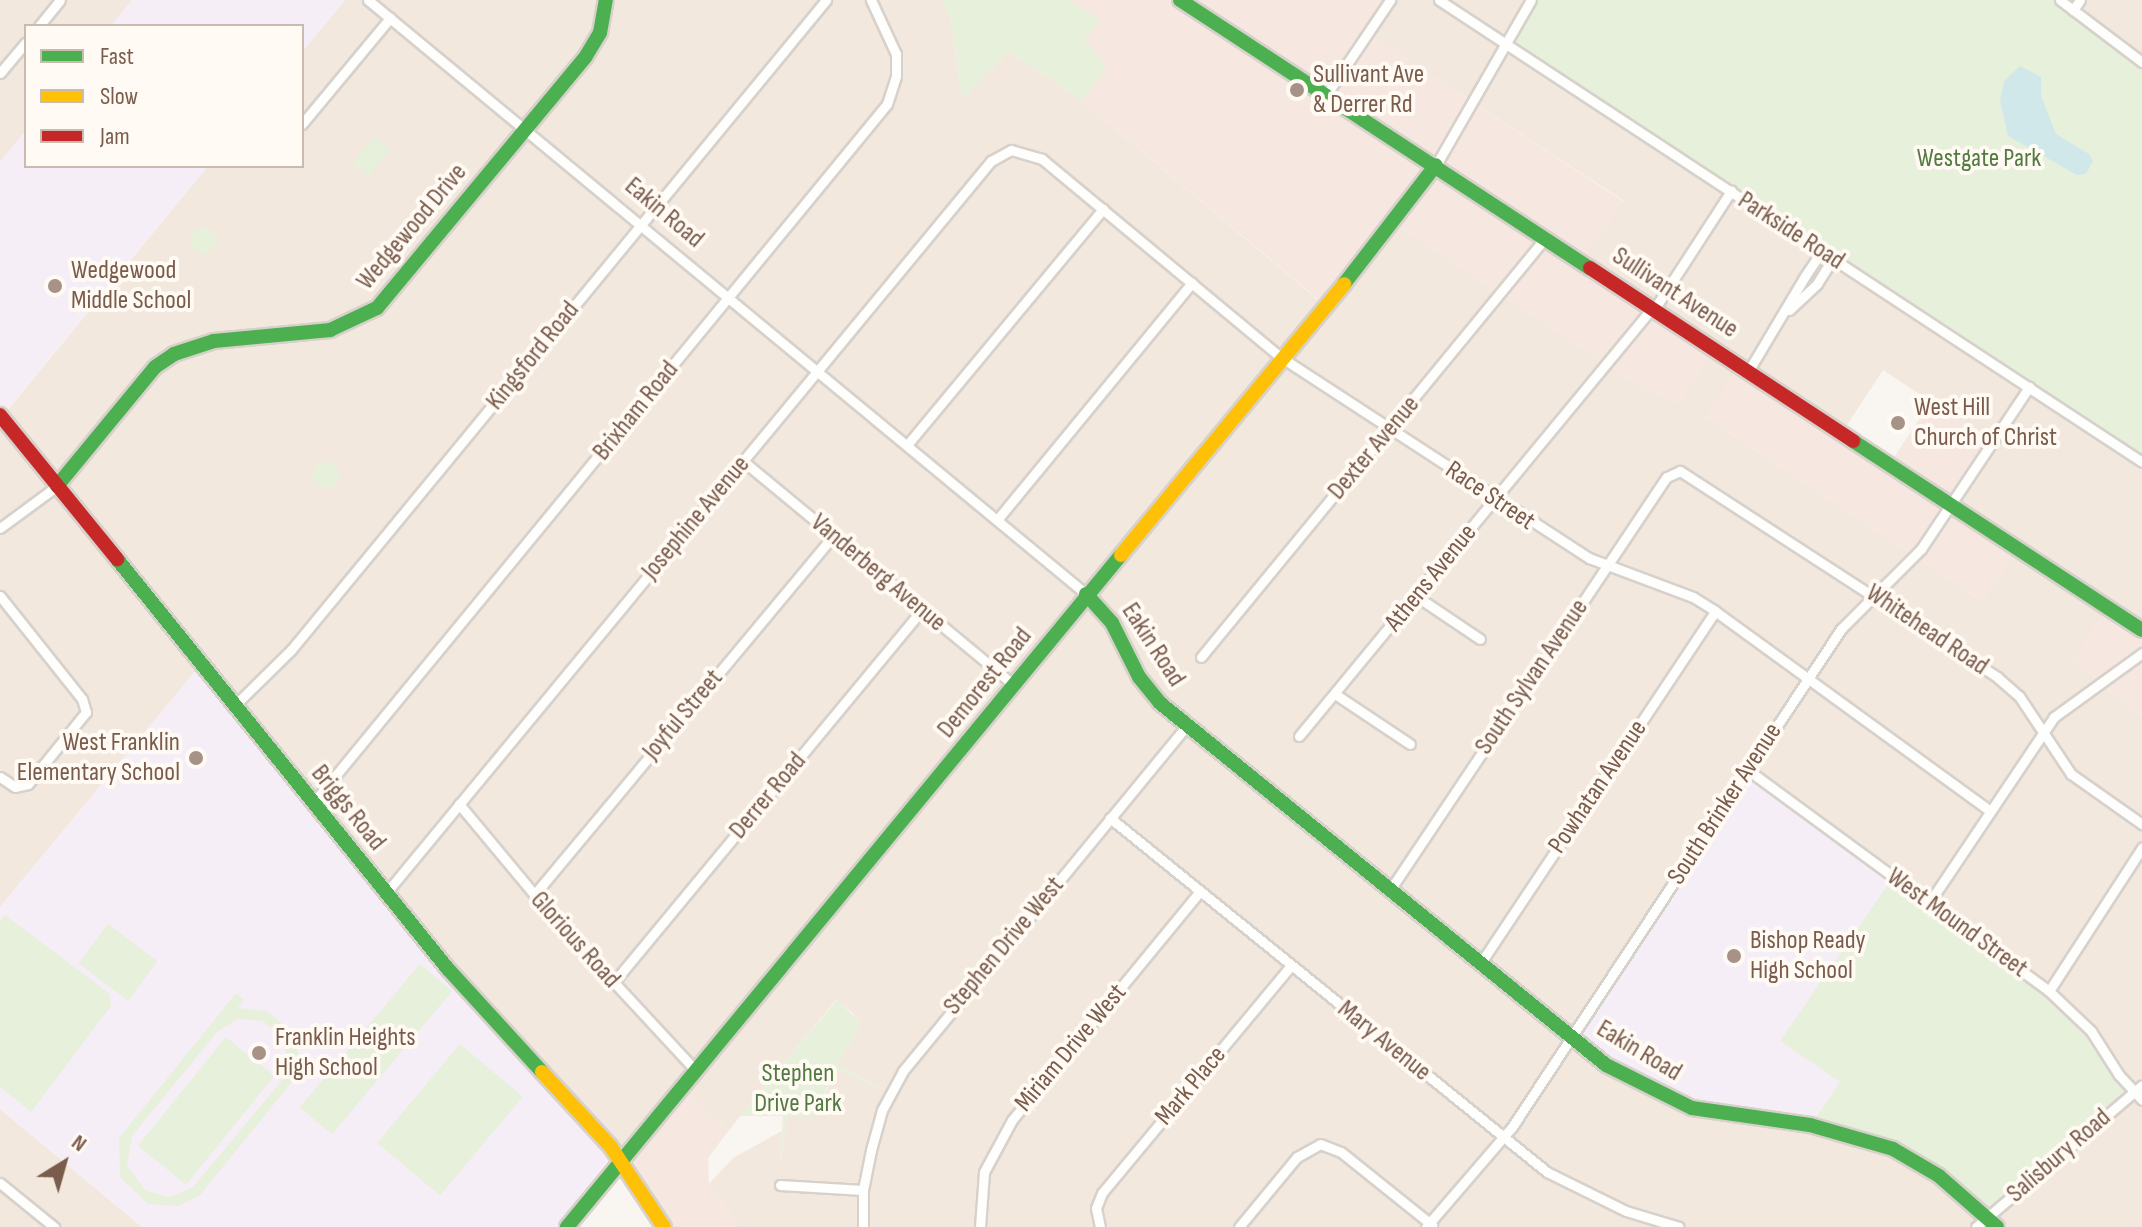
<!DOCTYPE html>
<style>
body{margin:0}
#map{position:relative;width:2142px;height:1227px;overflow:hidden;background:#f9f5f0;font-family:"Sofia Sans Condensed",sans-serif}
div>[style]{position:absolute}
[style*='--x']{left:calc(var(--x)*1px);top:calc(var(--y)*1px);width:calc(var(--w)*1px);rotate:calc(var(--a)*1deg)}
.residential>*{inset:0;background:#f2e8de}
.commercial>*{inset:0;background:#f6e8e1}
.education>*{inset:0;background:#f6eef6}
.green>*{inset:0;background:#e7f0db;transform-origin:0 0}
.round{border-radius:50%}
.water>*{inset:0;background:#d0e8ea}
.roads{filter:drop-shadow(2px 0 #d7d1cb) drop-shadow(-2px 0 #d7d1cb) drop-shadow(0 2px #d7d1cb) drop-shadow(0 -2px #d7d1cb)}
.street>*{height:9px;margin:-4.5px;padding:0 4.5px;transform-origin:4.5px;border-radius:4.5px;background:#fefefd}
.fast>*{height:14px;margin:-7px;padding:0 7px;transform-origin:7px;border-radius:7px;background:#4caf50}
.slow>*{height:14px;margin:-7px;padding:0 7px;transform-origin:7px;border-radius:7px;background:#ffc107}
.jam>*{height:14px;margin:-7px;padding:0 7px;transform-origin:7px;border-radius:7px;background:#c62828}
.dots>*{width:22px;height:22px;translate:-50% -50%;box-sizing:border-box;border:4px solid #fffaf3;border-radius:50%}
span{translate:-50% -50%;white-space:nowrap;text-align:center;line-height:1.15;-webkit-text-stroke:8px #fffaf3;paint-order:stroke}
.poi-label{font-size:26px;color:#7a5c4d}
.left{translate:0 -50%;text-align:left}
.right{translate:-100% -50%;text-align:right}
.park-label{font-size:26px;color:#537a41}
.street-label{font-size:26px;color:#7a5c4d}
.legend{position:absolute;left:24px;top:24px;width:280px;height:144px;box-sizing:border-box;background:#fffaf3;border:2px solid #cabbb1;margin:0;padding:10px 14px;list-style:none;font-size:24px;color:#7a5c4d}
.legend li{display:flex;align-items:center;gap:16px;height:40px}
.legend b{width:40px;border:2px solid #cabbb1}
.north{position:absolute;left:24px;top:1123px;width:80px;height:80px;-webkit-text-stroke:6px #fffaf3;paint-order:stroke;rotate:37deg;font-size:22px;font-weight:700;line-height:32px;text-align:center;color:#7a5c4d}
.north::after{content:'';display:block;margin:auto;width:28px;height:36px;background:#7a5c4d;clip-path:polygon(50% 0,100% 100%,50% 72%,0 100%)}
</style>
<div id="map">
<div class="residential">
<div style="clip-path:polygon(0 0,132px 0,111px 26px,26px 26px,26px 130px,0 162px)"></div>
<div style="clip-path:polygon(evenodd,345px 0,942px 0,951px 20px,962px 99px,1009px 51px,1081px 100px,1325px 306px,1395px 224px,1649px 392px,1584px 257px,1624px 201px,1369px 34px,1392px 0,1538px 0,1516px 37px,1519px 46px,2142px 457px,2142px 627px,2073px 660px,2142px 717px,2142px 1227px,734px 1227px,738px 1224px,709px 1184px,733px 1158px,782px 1131px,780px 1163px,787px 1116px,816px 1116px,836px 1069px,881px 1089px,837px 1065px,861px 1023px,850px 1011px,836px 1000px,729px 1130px,675px 1086px,608px 1159px,197px 669px,0 907px,0 405px,6px 412px,208px 166px,302px 166px,302px 52px,345px 0,1883px 370px,1994px 443px,1954px 503px,1983px 602px,1705px 417px,1843px 431px,1883px 370px,345px 0,1755px 779px,2059px 1005px,1859px 1131px,1814px 1120px,1725px 1110px,1671px 1094px,1755px 779px)"></div>
<div style="clip-path:polygon(2054px 0,2142px 0,2142px 67px,2055px 1px)"></div>
<div style="clip-path:polygon(0 1109px,142px 1227px,0 1227px)"></div>
</div>
<div class="commercial">
<div style="clip-path:polygon(1070px 0,1392px 0,1370px 34px,1624px 202px,1584px 258px,1717px 348px,1678px 405px,1649px 392px,1395px 224px,1326px 306px,1081px 100px,1105px 69px,1101px 57px,1083px 42px)"></div>
<div style="clip-path:polygon(1741px 363px,1891px 462px,1931px 401px,1994px 443px,1954px 504px,2019px 547px,1983px 602px,1705px 417px)"></div>
<div style="clip-path:polygon(2108px 605px,2142px 627px,2142px 717px,2073px 660px)"></div>
<div style="clip-path:polygon(675px 1086px,729px 1130px,708px 1158px,709px 1184px,738px 1224px,734px 1227px,658px 1227px,608px 1159px)"></div>
</div>
<div class="education">
<div style="clip-path:polygon(132px 0,345px 0,302px 52px,302px 26px,111px 26px)"></div>
<div style="clip-path:polygon(26px 130px,26px 166px,208px 166px,5px 412px,0 405px,0 162px)"></div>
<div style="clip-path:polygon(197px 669px,608px 1159px,556px 1227px,142px 1227px,0 1109px,0 907px)"></div>
<div style="clip-path:polygon(1747px 779px,1755px 779px,1891px 880px,1866px 1129px,1725px 1110px,1671px 1094px,1632px 1077px,1580px 1039px,1580px 1032px)"></div>
</div>
<div class="green">
<div style="clip-path:polygon(942px 0,1070px 0,1100px 20px,1084px 42px,1101px 57px,1106px 70px,1081px 100px,1009px 51px,962px 99px,951px 20px)"></div>
<div style="clip-path:polygon(1538px 0,2054px 0,2142px 67px,2142px 457px,1519px 46px,1516px 37px)"></div>
<div style="left:374px;top:136px;width:21px;height:35px;rotate:39deg"></div>
<div class="round" style="left:190px;top:227px;width:26px;height:26px"></div>
<div class="round" style="left:313px;top:462px;width:26px;height:26px"></div>
<div style="clip-path:polygon(1891px 880px,2059px 1005px,2085px 1029px,2124px 1091px,1990px 1206px,1905px 1149px,1814px 1120px,1840px 1082px,1780px 1041px)"></div>
<div style="clip-path:polygon(5px 915px,110px 994px,111px 1006px,31px 1112px,0 1087px,0 921px)"></div>
<div style="left:108px;top:924px;width:62px;height:49px;rotate:37deg"></div>
<div style="left:420px;top:964px;width:42px;height:187px;rotate:40deg"></div>
<div style="clip-path:polygon(evenodd,236px 993px,244px 1000px,238px 1008px,267px 1011px,291px 1031px,299px 1054px,296px 1077px,200px 1195px,179px 1206px,148px 1204px,120px 1177px,119px 1138px,236px 993px,238px 1019px,263px 1021px,282px 1037px,288px 1061px,283px 1079px,193px 1187px,170px 1197px,146px 1191px,127px 1166px,132px 1136px,217px 1032px,238px 1019px)"></div>
<div style="clip-path:polygon(837px 1000px,861px 1023px,837px 1065px,881px 1089px,835px 1069px,816px 1116px,787px 1117px,780px 1163px,783px 1116px,740px 1116px)"></div>
<div style="left:226px;top:1037px;width:62px;height:140px;rotate:39deg"></div>
<div style="left:460px;top:1044px;width:82px;height:129px;rotate:40deg"></div>
</div>
<div class="water">
<div style="clip-path:polygon(2020px 66px,2041px 77px,2041px 96px,2056px 134px,2089px 154px,2093px 161px,2086px 174px,2077px 175px,2008px 136px,2000px 101px,2004px 81px)"></div>
</div>
<div class="roads">
<div class="street">
<div style="--x:368;--y:0;--w:932;--a:39.6"></div>
<div style="--x:1439;--y:0;--w:841;--a:33.31"></div>
<div style="--x:2060;--y:0;--w:103;--a:37.1"></div>
<div style="--x:2073;--y:10;--w:12;--a:-55"></div>
<div style="--x:39;--y:26;--w:33;--a:-51"></div>
<div style="--x:0;--y:73;--w:40;--a:-50"></div>
<div style="--x:1326;--y:95;--w:115;--a:-56"></div>
<div style="--x:302;--y:124;--w:138;--a:-50.3"></div>
<div style="--x:1436;--y:165;--w:190;--a:-60.1"></div>
<div style="--x:1655;--y:308;--w:140;--a:-57"></div>
<div style="--x:1749;--y:370;--w:109;--a:-59.2"></div>
<div style="--x:1805;--y:276;--w:23;--a:-56"></div>
<div style="--x:1818;--y:257;--w:11;--a:-10"></div>
<div style="--x:1829;--y:255;--w:8;--a:83"></div>
<div style="--x:1830;--y:263;--w:25;--a:122"></div>
<div style="--x:1817;--y:284;--w:38;--a:137"></div>
<div style="--x:907;--y:445;--w:307;--a:-50.3"></div>
<div style="--x:743;--y:461;--w:352;--a:39.6"></div>
<div style="--x:997;--y:520;--w:307;--a:-50.6"></div>
<div style="--x:0;--y:528;--w:71;--a:-36.4"></div>
<div style="--x:0;--y:596;--w:132;--a:51.5"></div>
<div style="--x:82;--y:699;--w:14;--a:73"></div>
<div style="--x:86;--y:712;--w:92;--a:128.9"></div>
<div style="--x:28;--y:784;--w:13;--a:167"></div>
<div style="--x:15;--y:787;--w:18;--a:-146"></div>
<div style="--x:1416;--y:596;--w:77;--a:33.9"></div>
<div style="--x:1201;--y:657;--w:544;--a:-50.6"></div>
<div style="--x:1335;--y:694;--w:90;--a:33.7"></div>
<div style="--x:233;--y:707;--w:81;--a:-44.5"></div>
<div style="--x:291;--y:650;--w:842;--a:-50.54"></div>
<div style="--x:1299;--y:736;--w:556;--a:-50.47"></div>
<div style="--x:1748;--y:770;--w:373;--a:36.3"></div>
<div style="--x:2049;--y:991;--w:58;--a:43.6"></div>
<div style="--x:2091;--y:1031;--w:52;--a:57.5"></div>
<div style="--x:2119;--y:1075;--w:34;--a:47"></div>
<div style="--x:313;--y:803;--w:904;--a:-50.61"></div>
<div style="--x:887;--y:104;--w:29;--a:-72"></div>
<div style="--x:896;--y:76;--w:22;--a:-90"></div>
<div style="--x:896;--y:54;--w:60;--a:-114.8"></div>
<div style="--x:459;--y:804;--w:139;--a:50.2"></div>
<div style="--x:548;--y:911;--w:218;--a:47.2"></div>
<div style="--x:1110;--y:818;--w:562;--a:39.01"></div>
<div style="--x:1547;--y:1172;--w:88;--a:26.3"></div>
<div style="--x:1626;--y:1211;--w:55;--a:16.8"></div>
<div style="--x:1390;--y:890;--w:497;--a:-56.2"></div>
<div style="--x:1667;--y:477;--w:14;--a:-25"></div>
<div style="--x:1680;--y:471;--w:378;--a:33"></div>
<div style="--x:1997;--y:677;--w:29;--a:41"></div>
<div style="--x:2019;--y:696;--w:94;--a:56.3"></div>
<div style="--x:2071;--y:774;--w:87;--a:35.2"></div>
<div style="--x:386;--y:893;--w:950;--a:-50.43"></div>
<div style="--x:991;--y:161;--w:23;--a:-29"></div>
<div style="--x:1011;--y:150;--w:32;--a:16"></div>
<div style="--x:1042;--y:159;--w:312;--a:39.7"></div>
<div style="--x:1282;--y:358;--w:366;--a:33.1"></div>
<div style="--x:1589;--y:558;--w:111;--a:20.6"></div>
<div style="--x:1693;--y:597;--w:26;--a:32"></div>
<div style="--x:1715;--y:611;--w:340;--a:36"></div>
<div style="--x:534;--y:895;--w:467;--a:-50.2"></div>
<div style="--x:1929;--y:903;--w:224;--a:-56.1"></div>
<div style="--x:2054;--y:717;--w:109;--a:-36"></div>
<div style="--x:1480;--y:964;--w:424;--a:-56.3"></div>
<div style="--x:614;--y:982;--w:483;--a:-50.4"></div>
<div style="--x:2049;--y:991;--w:171;--a:-57"></div>
<div style="--x:0;--y:1183;--w:70;--a:39.2"></div>
<div style="--x:780;--y:1185;--w:83;--a:3.4"></div>
<div style="--x:863;--y:1227;--w:37;--a:-90"></div>
<div style="--x:863;--y:1190;--w:41;--a:-78.7"></div>
<div style="--x:871;--y:1150;--w:41;--a:-74.6"></div>
<div style="--x:882;--y:1110;--w:44;--a:-61.7"></div>
<div style="--x:903;--y:1071;--w:448;--a:-50.6"></div>
<div style="--x:980;--y:1227;--w:55;--a:-85.8"></div>
<div style="--x:984;--y:1172;--w:59;--a:-61.7"></div>
<div style="--x:1012;--y:1120;--w:296;--a:-50.6"></div>
<div style="--x:1100;--y:1227;--w:19;--a:-102"></div>
<div style="--x:1096;--y:1208;--w:16;--a:-68"></div>
<div style="--x:1102;--y:1193;--w:296;--a:-50.3"></div>
<div style="--x:1239;--y:1227;--w:91;--a:-50.4"></div>
<div style="--x:1297;--y:1157;--w:26;--a:-29"></div>
<div style="--x:1320;--y:1144;--w:22;--a:21"></div>
<div style="--x:1341;--y:1152;--w:117;--a:38.7"></div>
<div style="--x:1426;--y:1227;--w:132;--a:-49.3"></div>
<div style="--x:1512;--y:1127;--w:597;--a:-56.55"></div>
<div style="--x:1841;--y:629;--w:113;--a:-45"></div>
<div style="--x:1921;--y:549;--w:195;--a:-56.3"></div>
<div style="--x:1976;--y:1227;--w:218;--a:-40.5"></div>
</div>
<div class="fast">
<div style="--x:1180;--y:0;--w:490;--a:33.2"></div>
<div style="--x:1344;--y:284;--w:150;--a:-52.3"></div>
<div style="--x:1853;--y:441;--w:345;--a:33.2"></div>
<div style="--x:57;--y:486;--w:154;--a:-50.5"></div>
<div style="--x:155;--y:367;--w:23;--a:-34"></div>
<div style="--x:174;--y:354;--w:42;--a:-18"></div>
<div style="--x:214;--y:341;--w:117;--a:-5.4"></div>
<div style="--x:330;--y:330;--w:52;--a:-25.1"></div>
<div style="--x:377;--y:308;--w:327;--a:-50.3"></div>
<div style="--x:586;--y:56;--w:27;--a:-59"></div>
<div style="--x:600;--y:33;--w:34;--a:-80"></div>
<div style="--x:117;--y:559;--w:527;--a:51.09"></div>
<div style="--x:448;--y:969;--w:139;--a:47.6"></div>
<div style="--x:1086;--y:594;--w:39;--a:48"></div>
<div style="--x:1112;--y:623;--w:60;--a:63.4"></div>
<div style="--x:1139;--y:677;--w:33;--a:51"></div>
<div style="--x:1160;--y:703;--w:574;--a:39.06"></div>
<div style="--x:1606;--y:1065;--w:96;--a:26.6"></div>
<div style="--x:1692;--y:1108;--w:119;--a:8.2"></div>
<div style="--x:1810;--y:1125;--w:86;--a:16.1"></div>
<div style="--x:1893;--y:1149;--w:53;--a:30.4"></div>
<div style="--x:1939;--y:1176;--w:77;--a:41.3"></div>
<div style="--x:567;--y:1227;--w:871;--a:-50.5"></div>
</div>
<div class="slow">
<div style="--x:1121;--y:555;--w:351;--a:-50.5"></div>
<div style="--x:542;--y:1072;--w:102;--a:47.4"></div>
<div style="--x:611;--y:1147;--w:96;--a:56.5"></div>
</div>
<div class="jam">
<div style="--x:1590;--y:268;--w:315;--a:33.3"></div>
<div style="--x:0;--y:415;--w:186;--a:50.9"></div>
</div>
</div>
<div class="dots">
<div style="left:1297px;top:90px;background:#a69286"></div>
<div style="left:55px;top:286px;background:#a69286"></div>
<div style="left:1898px;top:423px;background:#a69286"></div>
<div style="left:196px;top:758px;background:#a69286"></div>
<div style="left:1734px;top:956px;background:#a69286"></div>
<div style="left:259px;top:1053px;background:#a69286"></div>
</div>
<div class="poi-label">
<span class="left" style="left:1313px;top:90px">Sullivant Ave<br>&amp; Derrer Rd</span>
<span class="left" style="left:71px;top:286px">Wedgewood<br>Middle School</span>
<span class="left" style="left:1914px;top:423px">West Hill<br>Church of Christ</span>
<span class="right" style="left:180px;top:758px">West Franklin<br>Elementary School</span>
<span class="left" style="left:1750px;top:956px">Bishop Ready<br>High School</span>
<span class="left" style="left:275px;top:1053px">Franklin Heights<br>High School</span>
</div>
<div class="park-label">
<span style="left:1979px;top:159px">Westgate Park</span>
<span style="left:798px;top:1089px">Stephen<br>Drive Park</span>
</div>
<div class="street-label">
<span style="left:664px;top:213px;rotate:40deg">Eakin Road</span>
<span style="left:412px;top:227px;rotate:-50deg">Wedgewood Drive</span>
<span style="left:1791px;top:231px;rotate:33deg">Parkside Road</span>
<span style="left:1675px;top:293px;rotate:33deg">Sullivant Avenue</span>
<span style="left:533px;top:356px;rotate:-51deg">Kingsford Road</span>
<span style="left:636px;top:411px;rotate:-51deg">Brixham Road</span>
<span style="left:1374px;top:448px;rotate:-50deg">Dexter Avenue</span>
<span style="left:1490px;top:496px;rotate:34deg">Race Street</span>
<span style="left:696px;top:518px;rotate:-50deg">Josephine Avenue</span>
<span style="left:878px;top:573px;rotate:40deg">Vanderberg Avenue</span>
<span style="left:1431px;top:578px;rotate:-51deg">Athens Avenue</span>
<span style="left:1927px;top:630px;rotate:34deg">Whitehead Road</span>
<span style="left:1153px;top:645px;rotate:57deg">Eakin Road</span>
<span style="left:1532px;top:677px;rotate:-56deg">South Sylvan Avenue</span>
<span style="left:985px;top:683px;rotate:-51deg">Demorest Road</span>
<span style="left:683px;top:715px;rotate:-50deg">Joyful Street</span>
<span style="left:1598px;top:787px;rotate:-56deg">Powhatan Avenue</span>
<span style="left:768px;top:796px;rotate:-50deg">Derrer Road</span>
<span style="left:1725px;top:804px;rotate:-57deg">South Brinker Avenue</span>
<span style="left:348px;top:808px;rotate:51deg">Briggs Road</span>
<span style="left:1957px;top:923px;rotate:36deg">West Mound Street</span>
<span style="left:575px;top:940px;rotate:48deg">Glorious Road</span>
<span style="left:1004px;top:946px;rotate:-50deg">Stephen Drive West</span>
<span style="left:1384px;top:1041px;rotate:39deg">Mary Avenue</span>
<span style="left:1071px;top:1048px;rotate:-50deg">Miriam Drive West</span>
<span style="left:1639px;top:1051px;rotate:31deg">Eakin Road</span>
<span style="left:1191px;top:1086px;rotate:-50deg">Mark Place</span>
<span style="left:2059px;top:1156px;rotate:-41deg">Salisbury Road</span>
</div>
<ul class="legend">
<li><b style="height:10px;background:#4caf50"></b>Fast</li>
<li><b style="height:10px;background:#ffc107"></b>Slow</li>
<li><b style="height:10px;background:#c62828"></b>Jam</li>
</ul>
<div class="north">N</div>
</div>
